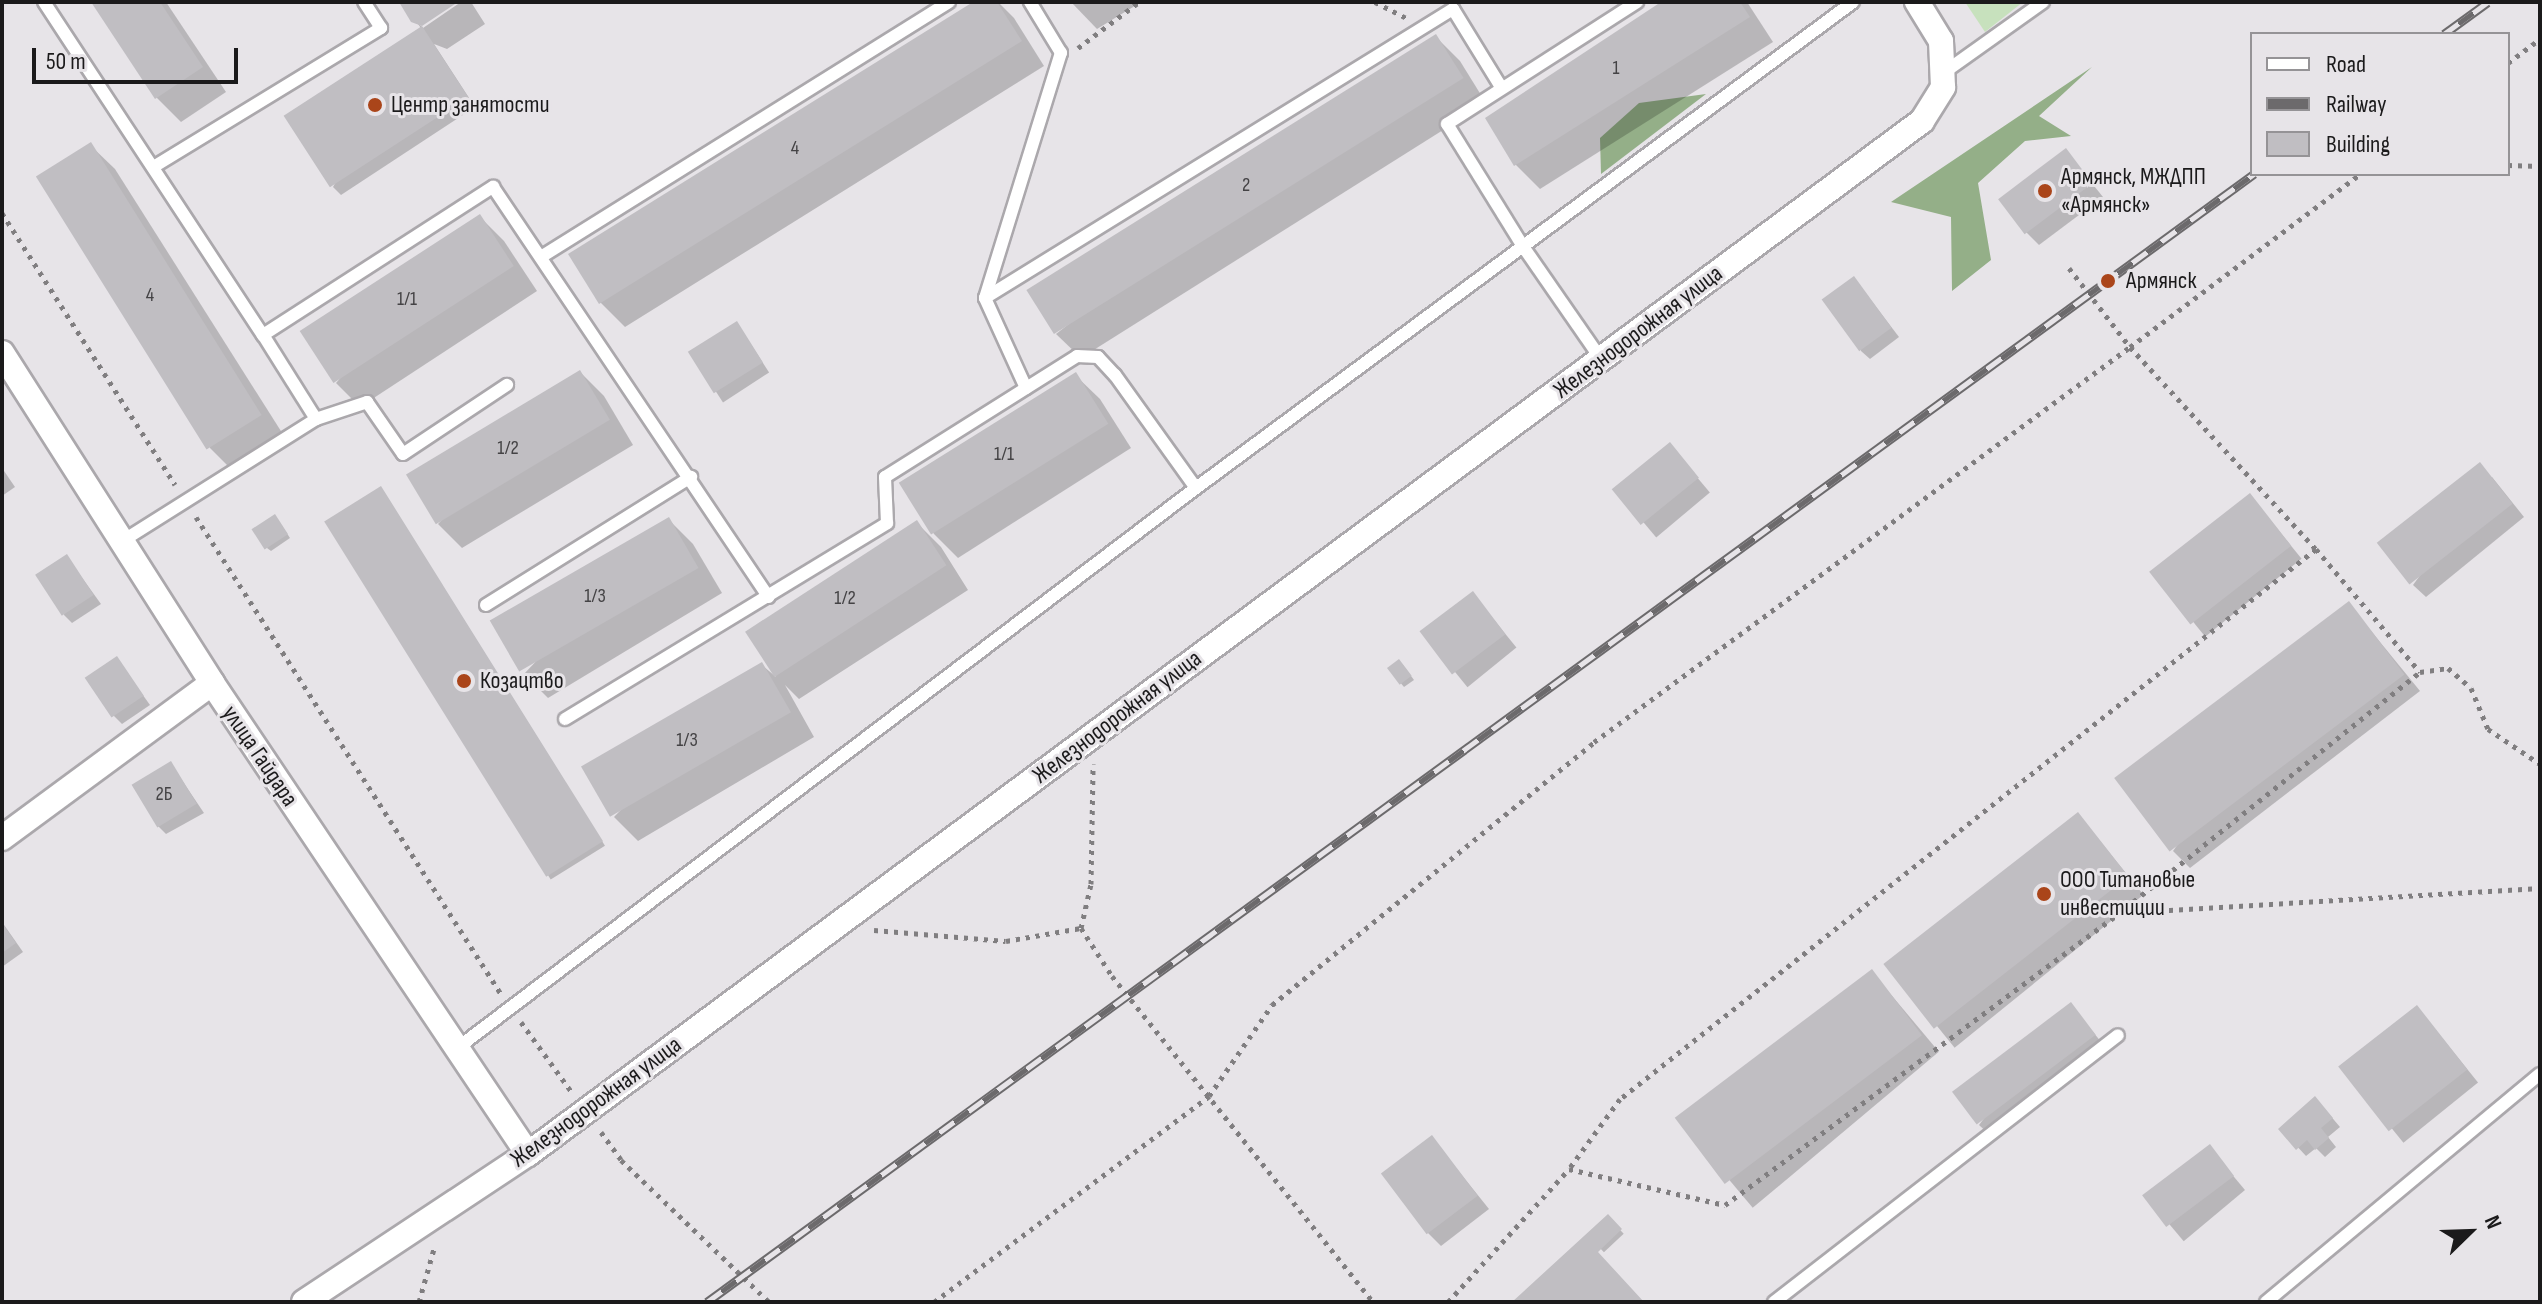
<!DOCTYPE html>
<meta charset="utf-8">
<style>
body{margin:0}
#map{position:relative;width:2542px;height:1304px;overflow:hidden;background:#e7e4e8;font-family:"Sofia Sans Condensed",sans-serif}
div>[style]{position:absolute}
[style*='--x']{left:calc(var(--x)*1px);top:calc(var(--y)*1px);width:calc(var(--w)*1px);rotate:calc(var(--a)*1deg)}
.green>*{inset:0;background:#c7e1bd}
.forest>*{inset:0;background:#94af88}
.shadow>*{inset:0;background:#0003;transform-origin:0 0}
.building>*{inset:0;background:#c0bec2;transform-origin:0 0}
.path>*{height:5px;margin-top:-2.5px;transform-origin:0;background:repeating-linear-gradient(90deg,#807e80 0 4px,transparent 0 10px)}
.roads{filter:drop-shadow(2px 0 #aba8ac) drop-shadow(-2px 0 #aba8ac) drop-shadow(0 2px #aba8ac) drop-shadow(0 -2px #aba8ac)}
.service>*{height:12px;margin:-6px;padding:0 6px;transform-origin:6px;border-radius:6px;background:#fff}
.minor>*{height:24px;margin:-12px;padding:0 12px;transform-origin:12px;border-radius:12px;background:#fff}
.rail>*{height:9px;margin-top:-4.5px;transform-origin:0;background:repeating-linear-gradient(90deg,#e7e4e8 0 18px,#6c6a6c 0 36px);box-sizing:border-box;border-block:2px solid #6c6a6c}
.dots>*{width:22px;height:22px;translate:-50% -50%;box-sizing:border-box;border:4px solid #e7e4e8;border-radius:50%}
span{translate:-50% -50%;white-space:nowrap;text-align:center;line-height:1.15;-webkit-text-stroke:6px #e7e4e8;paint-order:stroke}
.number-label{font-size:20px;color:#444345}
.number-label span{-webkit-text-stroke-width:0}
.poi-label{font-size:24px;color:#1b1a1b}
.left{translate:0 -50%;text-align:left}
.street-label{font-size:24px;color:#1b1a1b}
.frame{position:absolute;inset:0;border:4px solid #1b1a1b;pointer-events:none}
.legend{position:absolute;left:2250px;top:32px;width:260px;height:144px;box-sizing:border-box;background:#e7e4e8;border:2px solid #959396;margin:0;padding:10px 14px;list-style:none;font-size:24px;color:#1b1a1b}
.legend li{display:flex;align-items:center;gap:16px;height:40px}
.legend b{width:40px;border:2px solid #959396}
.north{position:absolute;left:2430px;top:1192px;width:80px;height:80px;-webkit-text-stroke:6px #e7e4e8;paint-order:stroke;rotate:67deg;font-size:22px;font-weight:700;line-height:32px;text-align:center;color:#1b1a1b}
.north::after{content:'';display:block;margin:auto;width:28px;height:36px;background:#1b1a1b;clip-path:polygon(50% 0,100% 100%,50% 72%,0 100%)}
.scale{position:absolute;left:32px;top:48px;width:206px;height:36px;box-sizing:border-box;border:4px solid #1b1a1b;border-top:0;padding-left:10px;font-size:24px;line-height:28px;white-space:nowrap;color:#1b1a1b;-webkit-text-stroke:6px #e7e4e8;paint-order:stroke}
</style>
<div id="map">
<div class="green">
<div style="clip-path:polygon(1965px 2px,2023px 2px,1985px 32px)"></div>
</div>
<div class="forest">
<div style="clip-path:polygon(2092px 67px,2039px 116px,2071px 136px,2025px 141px,1978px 183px,1991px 260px,1952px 291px,1951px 217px,1891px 202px)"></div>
<div style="clip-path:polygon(1706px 94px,1601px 174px,1600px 138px,1639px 103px)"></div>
</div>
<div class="shadow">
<div style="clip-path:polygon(94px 2px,166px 2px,226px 92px,181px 122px,157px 98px)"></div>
<div style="clip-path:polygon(401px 2px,454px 2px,420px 25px,423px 28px,461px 2px,471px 2px,485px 24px,447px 49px,434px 44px,475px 107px,341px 195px,333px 187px,421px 28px)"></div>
<div style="clip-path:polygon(977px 2px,998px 2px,1014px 18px,1044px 66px,625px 327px,601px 303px,571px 255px)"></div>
<div style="clip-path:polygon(1071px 2px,1136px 2px,1138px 4px,1097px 29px)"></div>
<div style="clip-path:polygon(1664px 2px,1747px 2px,1773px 42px,1540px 189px,1516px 165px,1488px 118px)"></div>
<div style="clip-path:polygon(1436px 37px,1460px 61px,1486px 103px,1081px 358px,1056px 334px)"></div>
<div style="clip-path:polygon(90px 145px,115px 169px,286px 439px,234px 472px,210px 448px)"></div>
<div style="clip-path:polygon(2066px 151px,2103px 197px,2039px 245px,2026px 232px)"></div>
<div style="clip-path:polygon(480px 217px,504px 241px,537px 291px,360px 407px,336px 383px)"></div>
<div style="clip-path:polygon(1854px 278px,1899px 337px,1870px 359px,1861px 351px)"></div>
<div style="left:737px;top:323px;width:59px;height:55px;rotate:57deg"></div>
<div style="clip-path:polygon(580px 372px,604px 396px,633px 445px,462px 548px,438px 524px)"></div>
<div style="clip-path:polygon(1075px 375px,1100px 399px,1131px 448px,958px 558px,934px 534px,902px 484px)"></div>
<div style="left:1670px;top:445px;width:62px;height:70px;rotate:50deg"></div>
<div style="clip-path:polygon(2px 468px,15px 487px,2px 496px)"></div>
<div style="clip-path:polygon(2492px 477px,2524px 517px,2426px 597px,2413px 585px)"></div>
<div style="left:384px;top:492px;width:417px;height:64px;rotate:58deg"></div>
<div style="left:2250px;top:495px;width:82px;height:124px;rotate:51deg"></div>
<div style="clip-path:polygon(278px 520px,290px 538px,271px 551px,267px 548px)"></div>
<div style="clip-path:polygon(669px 520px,693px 544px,722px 593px,548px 698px,524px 674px)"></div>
<div style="clip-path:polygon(917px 523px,941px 547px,968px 590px,799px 699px,785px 685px,814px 737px,638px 841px,614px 817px,762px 665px,776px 677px,747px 632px)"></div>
<div style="clip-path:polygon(67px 557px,101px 604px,72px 623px,64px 615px)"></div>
<div style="left:1473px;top:594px;width:69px;height:63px;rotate:51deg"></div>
<div style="clip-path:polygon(2349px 604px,2420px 691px,2190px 868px,2173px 851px)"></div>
<div style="clip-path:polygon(117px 659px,150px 705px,122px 724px,114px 716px)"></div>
<div style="clip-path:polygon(1403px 665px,1414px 680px,1404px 687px,1389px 669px)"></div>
<div style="clip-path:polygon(171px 764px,204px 813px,166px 834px,158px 826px)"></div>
<div style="left:2078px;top:814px;width:104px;height:243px;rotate:51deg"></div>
<div style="clip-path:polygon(2px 922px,23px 952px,2px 967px)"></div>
<div style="left:1872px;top:972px;width:104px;height:243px;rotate:50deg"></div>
<div style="clip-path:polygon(2070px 1004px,2107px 1049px,1992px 1137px,1979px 1125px)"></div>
<div style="left:2417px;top:1007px;width:97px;height:96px;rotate:51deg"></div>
<div style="clip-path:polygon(2323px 1107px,2340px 1127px,2328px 1137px,2336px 1147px,2325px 1157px,2316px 1148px,2306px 1156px,2281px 1129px)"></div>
<div style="clip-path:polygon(1432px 1138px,1489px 1209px,1441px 1246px,1428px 1233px)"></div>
<div style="left:2209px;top:1147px;width:56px;height:80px;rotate:50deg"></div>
<div style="left:1608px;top:1217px;width:23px;height:27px;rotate:47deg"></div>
</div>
<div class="building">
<div style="clip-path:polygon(91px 2px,160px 2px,203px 67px,155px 99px)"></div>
<div style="clip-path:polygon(399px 2px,458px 2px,422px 26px,411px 22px)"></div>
<div style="clip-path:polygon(973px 2px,997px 2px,1022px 41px,599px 304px,568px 254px)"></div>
<div style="clip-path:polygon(1661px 2px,1740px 2px,1750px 17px,1514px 166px,1485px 118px)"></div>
<div style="left:422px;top:26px;width:85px;height:165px;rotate:57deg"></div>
<div style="left:1436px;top:34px;width:52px;height:483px;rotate:58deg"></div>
<div style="left:91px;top:142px;width:322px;height:65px;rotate:58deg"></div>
<div style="left:2066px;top:148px;width:44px;height:85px;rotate:53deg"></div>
<div style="left:480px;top:214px;width:62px;height:215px;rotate:57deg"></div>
<div style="left:1854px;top:276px;width:64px;height:40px;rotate:54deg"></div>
<div style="left:737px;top:321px;width:49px;height:58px;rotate:58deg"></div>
<div style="left:580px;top:370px;width:58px;height:203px;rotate:59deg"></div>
<div style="left:1076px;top:372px;width:61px;height:209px;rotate:58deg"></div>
<div style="left:1670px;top:442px;width:46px;height:75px;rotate:51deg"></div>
<div style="left:2480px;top:462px;width:53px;height:131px;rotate:52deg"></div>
<div style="left:381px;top:486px;width:419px;height:67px;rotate:58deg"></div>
<div style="left:2250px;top:493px;width:67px;height:128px;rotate:52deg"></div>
<div style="left:275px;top:514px;width:24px;height:28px;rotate:57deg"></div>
<div style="left:669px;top:517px;width:59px;height:207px;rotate:60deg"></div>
<div style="left:917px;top:520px;width:54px;height:205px;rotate:57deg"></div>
<div style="left:67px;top:554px;width:49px;height:38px;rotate:57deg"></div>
<div style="left:1473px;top:591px;width:54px;height:67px;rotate:53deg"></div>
<div style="left:2349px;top:601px;width:92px;height:294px;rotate:53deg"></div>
<div style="left:117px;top:656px;width:48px;height:39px;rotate:56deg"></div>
<div style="left:1399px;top:659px;width:21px;height:15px;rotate:53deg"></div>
<div style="left:762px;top:662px;width:58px;height:209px;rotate:60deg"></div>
<div style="left:171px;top:761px;width:50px;height:46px;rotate:59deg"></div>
<div style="left:2078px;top:812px;width:82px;height:247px;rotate:52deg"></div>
<div style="clip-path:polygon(2px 923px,16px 943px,2px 953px)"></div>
<div style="left:1872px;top:969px;width:83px;height:247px;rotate:53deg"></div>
<div style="left:2071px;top:1002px;width:41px;height:149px;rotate:53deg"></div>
<div style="left:2417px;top:1005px;width:82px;height:100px;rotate:52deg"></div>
<div style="clip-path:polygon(2315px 1096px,2333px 1118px,2321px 1128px,2329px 1138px,2315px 1150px,2307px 1140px,2296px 1150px,2278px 1129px)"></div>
<div style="left:1432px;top:1135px;width:76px;height:64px;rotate:53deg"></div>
<div style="left:2210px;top:1144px;width:40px;height:85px;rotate:53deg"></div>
<div style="clip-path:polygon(1608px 1214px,1622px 1229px,1598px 1252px,1644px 1302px,1512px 1302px)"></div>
</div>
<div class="path">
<div style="--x:1375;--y:2;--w:35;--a:27"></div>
<div style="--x:1078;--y:48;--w:76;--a:-37"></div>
<div style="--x:2508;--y:63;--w:40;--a:-37"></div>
<div style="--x:2508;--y:165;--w:32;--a:2"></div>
<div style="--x:2;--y:213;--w:322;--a:57.5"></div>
<div style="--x:2069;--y:268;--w:100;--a:52.3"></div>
<div style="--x:2130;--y:347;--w:288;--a:-36.9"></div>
<div style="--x:196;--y:517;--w:566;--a:57.4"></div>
<div style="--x:2316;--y:549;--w:887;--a:141.68"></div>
<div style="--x:1620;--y:1099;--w:87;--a:126.1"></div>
<div style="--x:1569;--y:1169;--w:160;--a:13"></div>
<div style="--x:1725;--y:1205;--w:489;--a:-36.5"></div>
<div style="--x:2118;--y:914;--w:387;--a:-38.7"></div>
<div style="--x:2119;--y:913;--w:422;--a:-3.4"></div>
<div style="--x:1081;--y:928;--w:57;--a:57.1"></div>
<div style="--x:1112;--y:976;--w:418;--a:51.3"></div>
<div style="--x:874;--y:930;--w:132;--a:4.8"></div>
<div style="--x:1006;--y:941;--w:76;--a:-9.8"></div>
<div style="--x:1081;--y:928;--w:45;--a:-77.2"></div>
<div style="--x:1091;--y:884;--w:120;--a:-89"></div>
<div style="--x:521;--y:1022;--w:85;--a:54.1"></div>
<div style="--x:601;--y:1132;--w:34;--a:54"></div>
<div style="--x:621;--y:1160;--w:205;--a:43.8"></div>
<div style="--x:419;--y:1302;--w:59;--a:-74.3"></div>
<div style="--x:934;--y:1302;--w:344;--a:-36.8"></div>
<div style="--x:1209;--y:1096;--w:111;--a:-55.3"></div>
<div style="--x:1272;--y:1005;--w:416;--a:-39.2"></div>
<div style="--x:1594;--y:742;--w:666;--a:-36.39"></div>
<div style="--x:2130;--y:347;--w:275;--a:47.4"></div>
<div style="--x:2316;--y:549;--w:161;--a:49.8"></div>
<div style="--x:2420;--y:672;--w:28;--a:-8"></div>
<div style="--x:2448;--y:668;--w:30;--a:41"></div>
<div style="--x:2471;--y:688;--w:44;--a:67.5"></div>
<div style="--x:2488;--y:729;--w:63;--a:33.9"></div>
<div style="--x:1448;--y:1302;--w:180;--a:-47.7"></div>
</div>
<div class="roads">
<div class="service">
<div style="--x:44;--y:2;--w:399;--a:56.7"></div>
<div style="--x:1942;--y:74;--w:124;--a:-35.5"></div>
<div style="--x:155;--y:166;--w:265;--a:-31.4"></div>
<div style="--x:381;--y:28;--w:31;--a:-123"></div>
<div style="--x:541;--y:257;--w:481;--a:-32"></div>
<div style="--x:985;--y:298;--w:257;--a:-72.8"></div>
<div style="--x:1061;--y:53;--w:60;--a:-121.3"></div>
<div style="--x:1601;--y:359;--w:135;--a:-124.7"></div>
<div style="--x:1524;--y:248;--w:146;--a:-121.8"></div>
<div style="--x:1447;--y:124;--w:226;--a:-32.7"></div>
<div style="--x:1026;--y:388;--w:99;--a:-114.5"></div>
<div style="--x:985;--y:298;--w:550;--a:-31.7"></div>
<div style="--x:1453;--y:9;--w:92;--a:58.4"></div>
<div style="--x:316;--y:419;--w:54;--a:-18.4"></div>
<div style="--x:367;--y:402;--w:63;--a:55.3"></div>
<div style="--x:403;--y:454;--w:125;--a:-33.6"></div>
<div style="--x:124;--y:540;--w:227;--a:-32.2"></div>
<div style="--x:316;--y:419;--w:99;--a:-122.2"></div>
<div style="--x:263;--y:335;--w:274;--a:-32.8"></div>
<div style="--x:493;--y:187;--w:494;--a:56.1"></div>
<div style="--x:486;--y:605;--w:242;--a:-32"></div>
<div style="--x:565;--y:719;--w:377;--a:-31.3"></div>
<div style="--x:887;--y:523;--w:46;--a:-92.5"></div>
<div style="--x:885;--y:477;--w:227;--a:-32.2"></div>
<div style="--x:1077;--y:356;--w:21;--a:3"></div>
<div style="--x:1098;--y:357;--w:25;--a:47"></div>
<div style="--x:1115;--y:375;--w:139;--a:54.4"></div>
<div style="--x:456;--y:1049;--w:929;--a:-37.17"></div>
<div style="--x:1196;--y:488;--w:817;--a:-36.49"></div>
<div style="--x:1774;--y:1302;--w:435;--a:-37.8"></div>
<div style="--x:2266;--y:1302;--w:356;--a:-39.8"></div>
</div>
<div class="minor">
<div style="--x:2;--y:353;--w:391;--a:57.5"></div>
<div style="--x:212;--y:683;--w:567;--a:56.14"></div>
<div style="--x:2;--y:838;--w:261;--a:-36.4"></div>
<div style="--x:304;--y:1302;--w:268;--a:-33.5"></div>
<div style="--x:528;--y:1154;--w:1735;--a:-36.54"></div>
<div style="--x:1922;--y:121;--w:40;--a:-58"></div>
<div style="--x:1943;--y:87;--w:46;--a:-92.5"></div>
<div style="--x:1941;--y:41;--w:46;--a:-121.6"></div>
</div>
</div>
<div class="rail">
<div style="--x:2444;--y:34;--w:54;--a:-36"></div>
<div style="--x:707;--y:1302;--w:1915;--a:-36.1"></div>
</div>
<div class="dots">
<div style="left:375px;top:105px;background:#aa451a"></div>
<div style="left:2045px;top:191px;background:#aa451a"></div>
<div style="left:2108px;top:281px;background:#aa451a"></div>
<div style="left:464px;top:681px;background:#aa451a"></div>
<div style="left:2044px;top:894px;background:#aa451a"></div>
</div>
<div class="number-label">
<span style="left:1616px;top:68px">1</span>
<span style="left:795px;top:148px">4</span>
<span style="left:1246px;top:185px">2</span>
<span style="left:150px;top:295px">4</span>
<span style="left:407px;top:299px">1/1</span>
<span style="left:508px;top:448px">1/2</span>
<span style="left:1004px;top:454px">1/1</span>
<span style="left:595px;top:596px">1/3</span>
<span style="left:845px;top:598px">1/2</span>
<span style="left:687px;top:740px">1/3</span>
<span style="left:164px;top:794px">2Б</span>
</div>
<div class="poi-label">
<span class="left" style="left:391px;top:105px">Центр занятости</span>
<span class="left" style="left:2061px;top:191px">Армянск, МЖДПП<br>«Армянск»</span>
<span class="left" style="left:2126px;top:281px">Армянск</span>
<span class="left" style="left:480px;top:681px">Козацтво</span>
<span class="left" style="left:2060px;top:894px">ООО Титановые<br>инвестиции</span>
</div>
<div class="street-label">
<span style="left:1638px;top:332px;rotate:-37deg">Железнодорожная улица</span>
<span style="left:1117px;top:717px;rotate:-37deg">Железнодорожная улица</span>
<span style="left:260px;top:756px;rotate:56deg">улица Гайдара</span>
<span style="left:596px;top:1102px;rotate:-36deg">Железнодорожная улица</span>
</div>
<div class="frame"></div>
<ul class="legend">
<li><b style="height:10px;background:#fff"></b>Road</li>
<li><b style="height:10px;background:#6c6a6c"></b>Railway</li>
<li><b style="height:22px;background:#c0bec2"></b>Building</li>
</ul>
<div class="north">N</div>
<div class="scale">50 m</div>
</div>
